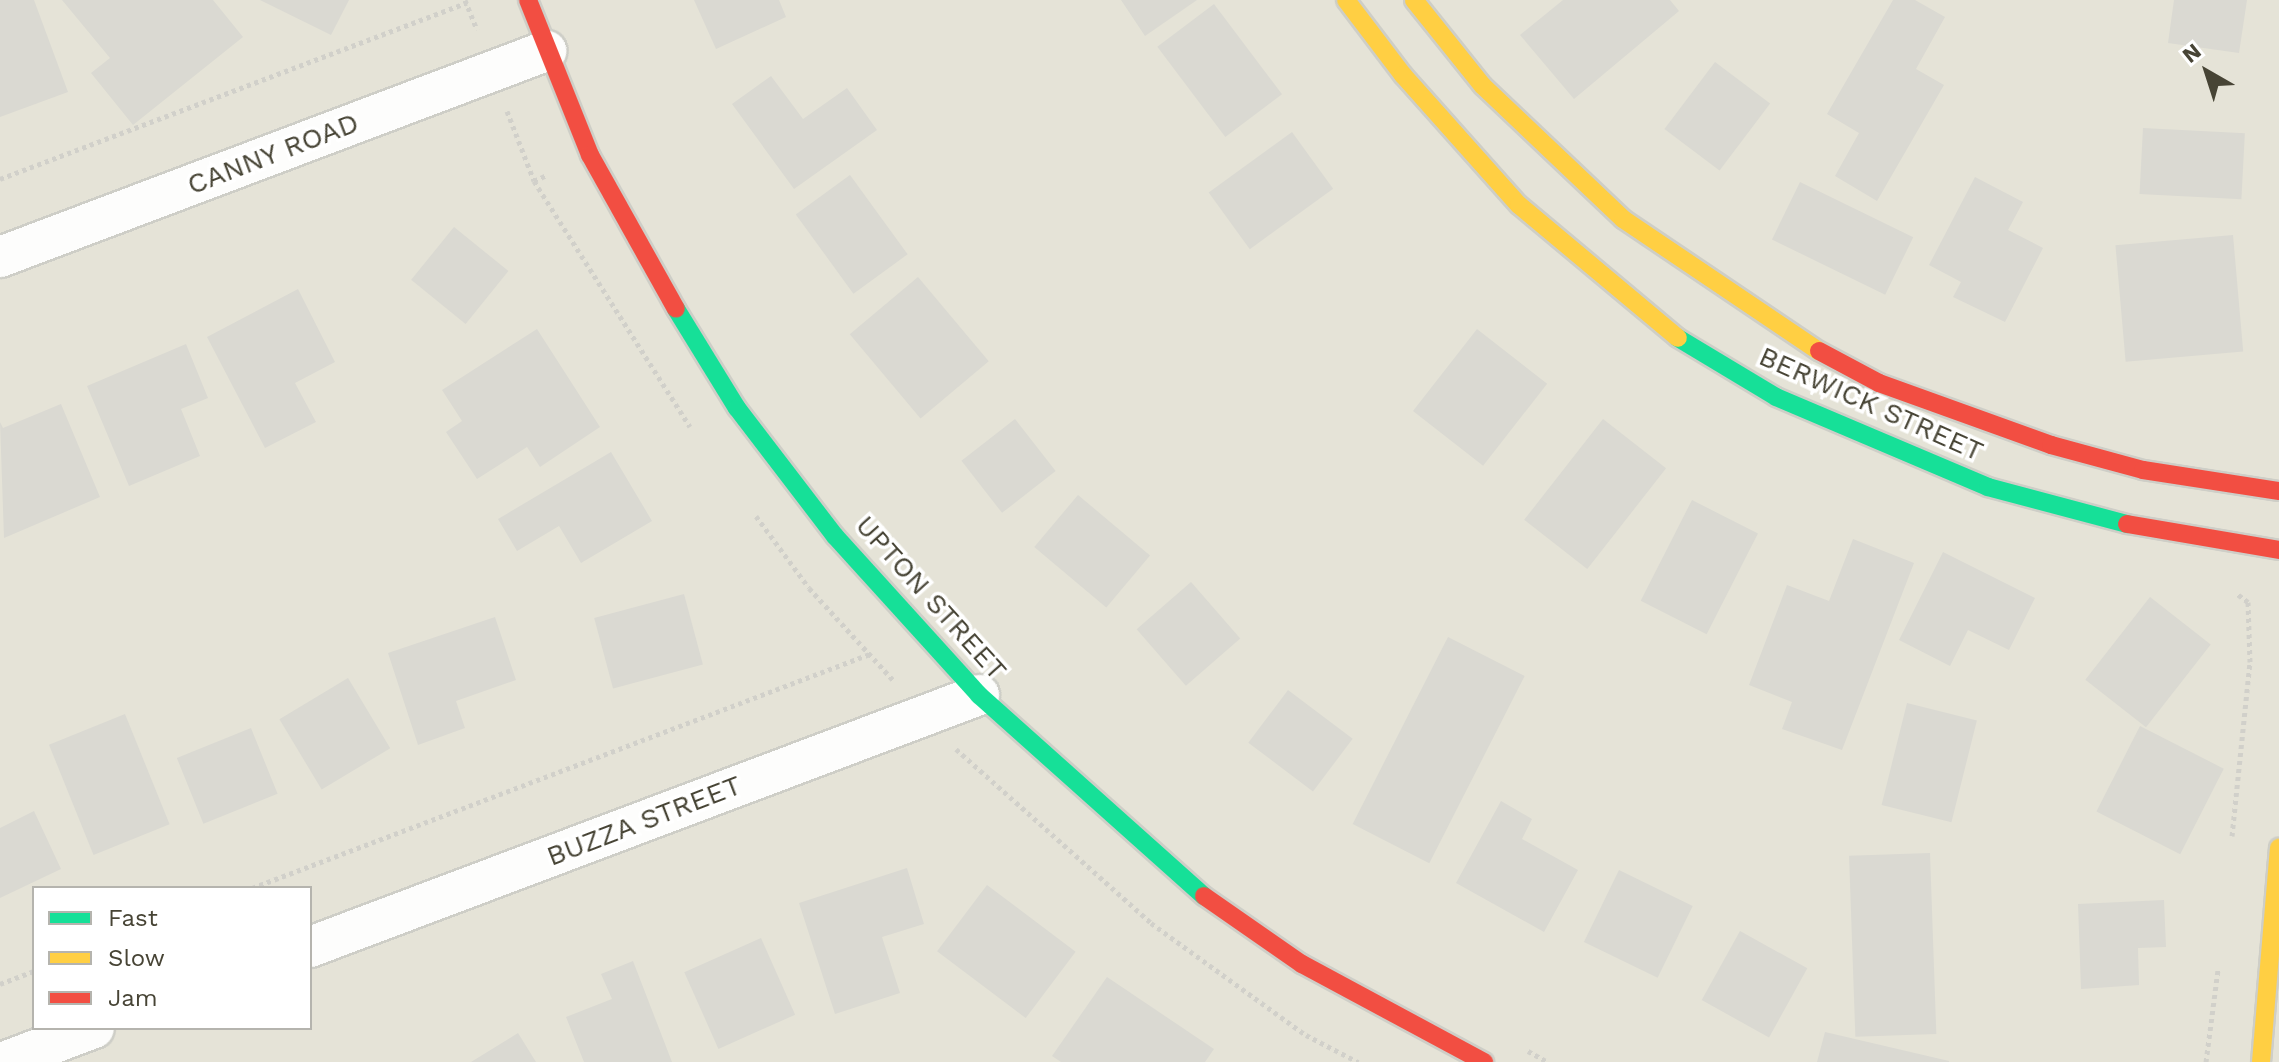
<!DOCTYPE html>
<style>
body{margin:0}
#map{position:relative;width:2279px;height:1062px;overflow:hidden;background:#f0f0ea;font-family:"Work Sans",sans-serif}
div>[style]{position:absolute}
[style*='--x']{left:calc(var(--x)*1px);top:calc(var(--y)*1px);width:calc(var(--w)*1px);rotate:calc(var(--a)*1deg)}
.residential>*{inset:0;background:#e5e3d7}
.building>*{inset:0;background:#dad9d2;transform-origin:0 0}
.path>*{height:5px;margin-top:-2.5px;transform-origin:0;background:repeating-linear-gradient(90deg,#d1d0ca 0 4px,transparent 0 8px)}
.roads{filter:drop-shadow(2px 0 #cecec7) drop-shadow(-2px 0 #cecec7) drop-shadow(0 2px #cecec7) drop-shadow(0 -2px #cecec7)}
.street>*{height:40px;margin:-20px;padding:0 20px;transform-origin:20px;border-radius:20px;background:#fdfdfc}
.fast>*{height:18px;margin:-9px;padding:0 9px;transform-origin:9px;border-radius:9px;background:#16e098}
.slow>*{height:18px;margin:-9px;padding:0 9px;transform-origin:9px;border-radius:9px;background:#ffcf43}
.jam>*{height:18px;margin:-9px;padding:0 9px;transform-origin:9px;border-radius:9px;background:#f24e42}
span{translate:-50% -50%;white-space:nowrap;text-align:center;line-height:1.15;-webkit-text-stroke:7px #fff;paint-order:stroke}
.street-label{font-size:28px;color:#474435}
.legend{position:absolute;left:32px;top:886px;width:280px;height:144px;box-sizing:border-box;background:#fff;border:2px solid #b5b4ae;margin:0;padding:10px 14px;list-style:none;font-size:24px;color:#474435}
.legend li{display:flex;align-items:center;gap:16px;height:40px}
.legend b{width:40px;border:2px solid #b5b4ae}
.north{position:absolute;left:2167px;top:32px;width:80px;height:80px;-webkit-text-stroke:6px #fff;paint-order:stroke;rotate:321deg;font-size:22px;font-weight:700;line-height:32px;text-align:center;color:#474435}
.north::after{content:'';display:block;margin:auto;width:28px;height:36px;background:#474435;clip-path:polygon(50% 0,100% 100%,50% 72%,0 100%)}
</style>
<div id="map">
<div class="residential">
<div style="clip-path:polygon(evenodd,0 0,2279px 0,2279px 1062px,0 1062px,0 0,34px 888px,310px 888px,310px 1028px,34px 1028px,34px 888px)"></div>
</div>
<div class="building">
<div style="clip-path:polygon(0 0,34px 0,68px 92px,0 117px)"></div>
<div style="clip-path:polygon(62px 0,213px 0,243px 37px,133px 125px,91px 73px,110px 58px)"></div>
<div style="clip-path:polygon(260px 0,349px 0,331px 35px)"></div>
<div style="clip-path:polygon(694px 0,779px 0,786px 17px,716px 49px)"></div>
<div style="clip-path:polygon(1121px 0,1197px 0,1145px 36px)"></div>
<div style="clip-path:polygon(1563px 0,1670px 0,1679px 11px,1574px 99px,1520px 35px)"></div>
<div style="clip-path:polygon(1893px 0,1915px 0,1945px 17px,1916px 69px,1944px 85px,1877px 201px,1835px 176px,1859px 133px,1827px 114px)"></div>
<div style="clip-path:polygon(2174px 0,2247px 0,2239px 53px,2168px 43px)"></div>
<div style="left:1214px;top:4px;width:113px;height:71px;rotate:53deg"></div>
<div style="left:1715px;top:62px;width:69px;height:84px;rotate:37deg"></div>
<div style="clip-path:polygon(771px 76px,803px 119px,847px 88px,877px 130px,794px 189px,732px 104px)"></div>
<div style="left:2143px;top:128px;width:102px;height:66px;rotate:3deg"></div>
<div style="left:1292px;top:132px;width:70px;height:103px;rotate:54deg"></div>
<div style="left:850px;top:175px;width:98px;height:67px;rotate:54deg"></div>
<div style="clip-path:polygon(1975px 177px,2023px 202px,2008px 230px,2043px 248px,2005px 322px,1953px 297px,1961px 282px,1929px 265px)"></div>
<div style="left:1800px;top:182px;width:126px;height:64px;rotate:26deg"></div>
<div style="left:454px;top:227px;width:70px;height:68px;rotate:39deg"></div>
<div style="left:2233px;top:235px;width:117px;height:118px;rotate:85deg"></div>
<div style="left:918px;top:277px;width:110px;height:89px;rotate:50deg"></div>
<div style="clip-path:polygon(298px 289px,335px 362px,295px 383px,316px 422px,265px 448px,207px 337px)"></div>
<div style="clip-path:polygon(537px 329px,600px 427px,540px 467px,527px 447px,477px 479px,446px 432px,462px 421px,442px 390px)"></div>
<div style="left:1477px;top:329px;width:89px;height:104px;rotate:38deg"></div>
<div style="clip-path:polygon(186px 344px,208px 398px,181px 409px,200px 456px,129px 486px,87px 386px)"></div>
<div style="clip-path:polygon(61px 404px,100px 497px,4px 538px,0 422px,3px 428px)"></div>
<div style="left:1015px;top:419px;width:66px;height:68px;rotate:52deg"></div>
<div style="left:1603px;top:419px;width:80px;height:128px;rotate:38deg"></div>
<div style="clip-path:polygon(611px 452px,652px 521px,581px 563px,559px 526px,517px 551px,498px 519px)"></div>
<div style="left:1078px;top:495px;width:94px;height:68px;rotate:40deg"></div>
<div style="left:1692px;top:500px;width:74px;height:113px;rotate:27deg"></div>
<div style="clip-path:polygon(1853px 539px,1914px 563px,1842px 750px,1782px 729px,1792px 702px,1749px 685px,1787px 585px,1829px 601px)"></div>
<div style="clip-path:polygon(1943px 552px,2035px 598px,2009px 650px,1968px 630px,1950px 666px,1899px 640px)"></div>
<div style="left:1191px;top:582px;width:75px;height:72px;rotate:49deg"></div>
<div style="left:684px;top:594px;width:73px;height:93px;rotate:75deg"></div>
<div style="left:2150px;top:597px;width:77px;height:105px;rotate:38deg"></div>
<div style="clip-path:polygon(495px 617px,516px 680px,456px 701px,465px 728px,418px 745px,388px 653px)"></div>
<div style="left:1448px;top:637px;width:86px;height:210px;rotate:27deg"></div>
<div style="left:348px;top:678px;width:82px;height:80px;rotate:59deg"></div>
<div style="left:1288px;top:690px;width:81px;height:66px;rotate:37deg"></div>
<div style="left:1907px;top:703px;width:72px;height:105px;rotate:14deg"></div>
<div style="left:125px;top:714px;width:119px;height:82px;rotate:68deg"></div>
<div style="left:2140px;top:726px;width:94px;height:96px;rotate:27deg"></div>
<div style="left:251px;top:728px;width:71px;height:80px;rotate:68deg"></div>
<div style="clip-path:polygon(1501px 801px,1532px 819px,1522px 839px,1578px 870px,1544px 932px,1456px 883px)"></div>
<div style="clip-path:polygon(34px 811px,61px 869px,0 898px,0 828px)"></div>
<div style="left:1930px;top:853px;width:181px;height:81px;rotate:88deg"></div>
<div style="clip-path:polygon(907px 868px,924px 924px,882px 937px,900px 993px,835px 1014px,799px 903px)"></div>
<div style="left:1619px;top:870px;width:82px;height:80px;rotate:26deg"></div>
<div style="left:987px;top:885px;width:111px;height:83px;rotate:37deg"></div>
<div style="clip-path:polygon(2164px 900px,2166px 947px,2138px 948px,2139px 985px,2081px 989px,2078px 904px)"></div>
<div style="left:1740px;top:931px;width:77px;height:79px;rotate:29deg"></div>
<div style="left:761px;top:938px;width:84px;height:84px;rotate:66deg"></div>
<div style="clip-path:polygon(633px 961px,672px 1062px,584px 1062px,566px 1017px,612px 999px,601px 974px)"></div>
<div style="clip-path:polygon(1107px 977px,1214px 1049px,1205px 1062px,1061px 1062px,1052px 1056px)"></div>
<div style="clip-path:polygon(1825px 1032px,1949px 1061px,1949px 1062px,1817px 1062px)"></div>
<div style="clip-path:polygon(518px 1033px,536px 1062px,471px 1062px)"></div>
</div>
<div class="path">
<div style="--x:465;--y:0;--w:32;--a:68"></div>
<div style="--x:507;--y:111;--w:75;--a:68.9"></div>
<div style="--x:534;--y:181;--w:14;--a:-25"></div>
<div style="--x:0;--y:179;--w:499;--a:-20.7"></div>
<div style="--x:534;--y:181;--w:291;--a:57.6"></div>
<div style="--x:756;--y:516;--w:89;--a:53.6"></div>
<div style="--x:809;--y:588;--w:125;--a:47.6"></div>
<div style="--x:956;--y:749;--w:261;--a:41.7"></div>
<div style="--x:1151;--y:923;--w:191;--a:35.9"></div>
<div style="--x:1306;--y:1035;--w:59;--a:27.4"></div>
<div style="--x:2232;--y:836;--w:175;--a:-84.1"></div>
<div style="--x:2250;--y:662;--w:60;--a:-91.9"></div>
<div style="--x:2248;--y:602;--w:15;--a:-143"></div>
<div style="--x:252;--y:888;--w:661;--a:-20.74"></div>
<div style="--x:0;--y:984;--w:36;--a:-21"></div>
<div style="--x:1528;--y:1051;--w:23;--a:29"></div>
<div style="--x:2206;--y:1062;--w:94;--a:-82.6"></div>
</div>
<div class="roads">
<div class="street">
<div style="--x:0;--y:257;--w:584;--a:-20.67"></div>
<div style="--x:310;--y:947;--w:715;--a:-20.64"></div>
<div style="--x:4;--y:1062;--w:96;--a:-20.7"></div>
</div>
<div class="fast">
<div style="--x:676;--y:309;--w:116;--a:58.4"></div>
<div style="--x:737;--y:408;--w:161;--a:52.6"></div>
<div style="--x:835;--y:536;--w:215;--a:47.8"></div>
<div style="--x:979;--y:695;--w:302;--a:41.8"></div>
<div style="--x:1678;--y:338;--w:114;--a:31"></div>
<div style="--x:1776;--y:397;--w:230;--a:23"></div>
<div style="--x:1988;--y:487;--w:144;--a:14.9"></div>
</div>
<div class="slow">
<div style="--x:1346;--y:0;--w:94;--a:52.8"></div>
<div style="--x:1403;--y:75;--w:174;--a:48.3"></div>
<div style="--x:1519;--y:205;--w:207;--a:39.9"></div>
<div style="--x:1414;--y:0;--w:110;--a:51.3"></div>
<div style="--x:1483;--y:86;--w:193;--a:43.5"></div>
<div style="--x:1623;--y:219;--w:236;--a:34"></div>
<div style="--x:2261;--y:1062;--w:215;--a:-85.2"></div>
</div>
<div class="jam">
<div style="--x:528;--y:0;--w:167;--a:68.2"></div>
<div style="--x:590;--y:155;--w:176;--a:60.8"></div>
<div style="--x:1819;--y:351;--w:68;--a:28.1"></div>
<div style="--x:1879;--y:383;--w:183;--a:19.8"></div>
<div style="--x:2051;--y:445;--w:95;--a:15.2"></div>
<div style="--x:2143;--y:470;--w:138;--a:8.8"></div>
<div style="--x:2127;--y:524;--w:154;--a:9.7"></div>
<div style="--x:1204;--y:896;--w:119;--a:34.8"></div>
<div style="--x:1302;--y:964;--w:207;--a:28.3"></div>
</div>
</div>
<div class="street-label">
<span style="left:273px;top:154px;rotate:-21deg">CANNY ROAD</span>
<span style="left:1871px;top:404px;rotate:24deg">BERWICK STREET</span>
<span style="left:931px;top:598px;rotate:48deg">UPTON STREET</span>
<span style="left:644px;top:821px;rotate:-21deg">BUZZA STREET</span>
</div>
<ul class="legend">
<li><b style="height:10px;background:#16e098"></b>Fast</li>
<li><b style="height:10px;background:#ffcf43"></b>Slow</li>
<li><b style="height:10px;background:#f24e42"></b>Jam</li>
</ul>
<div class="north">N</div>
</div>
